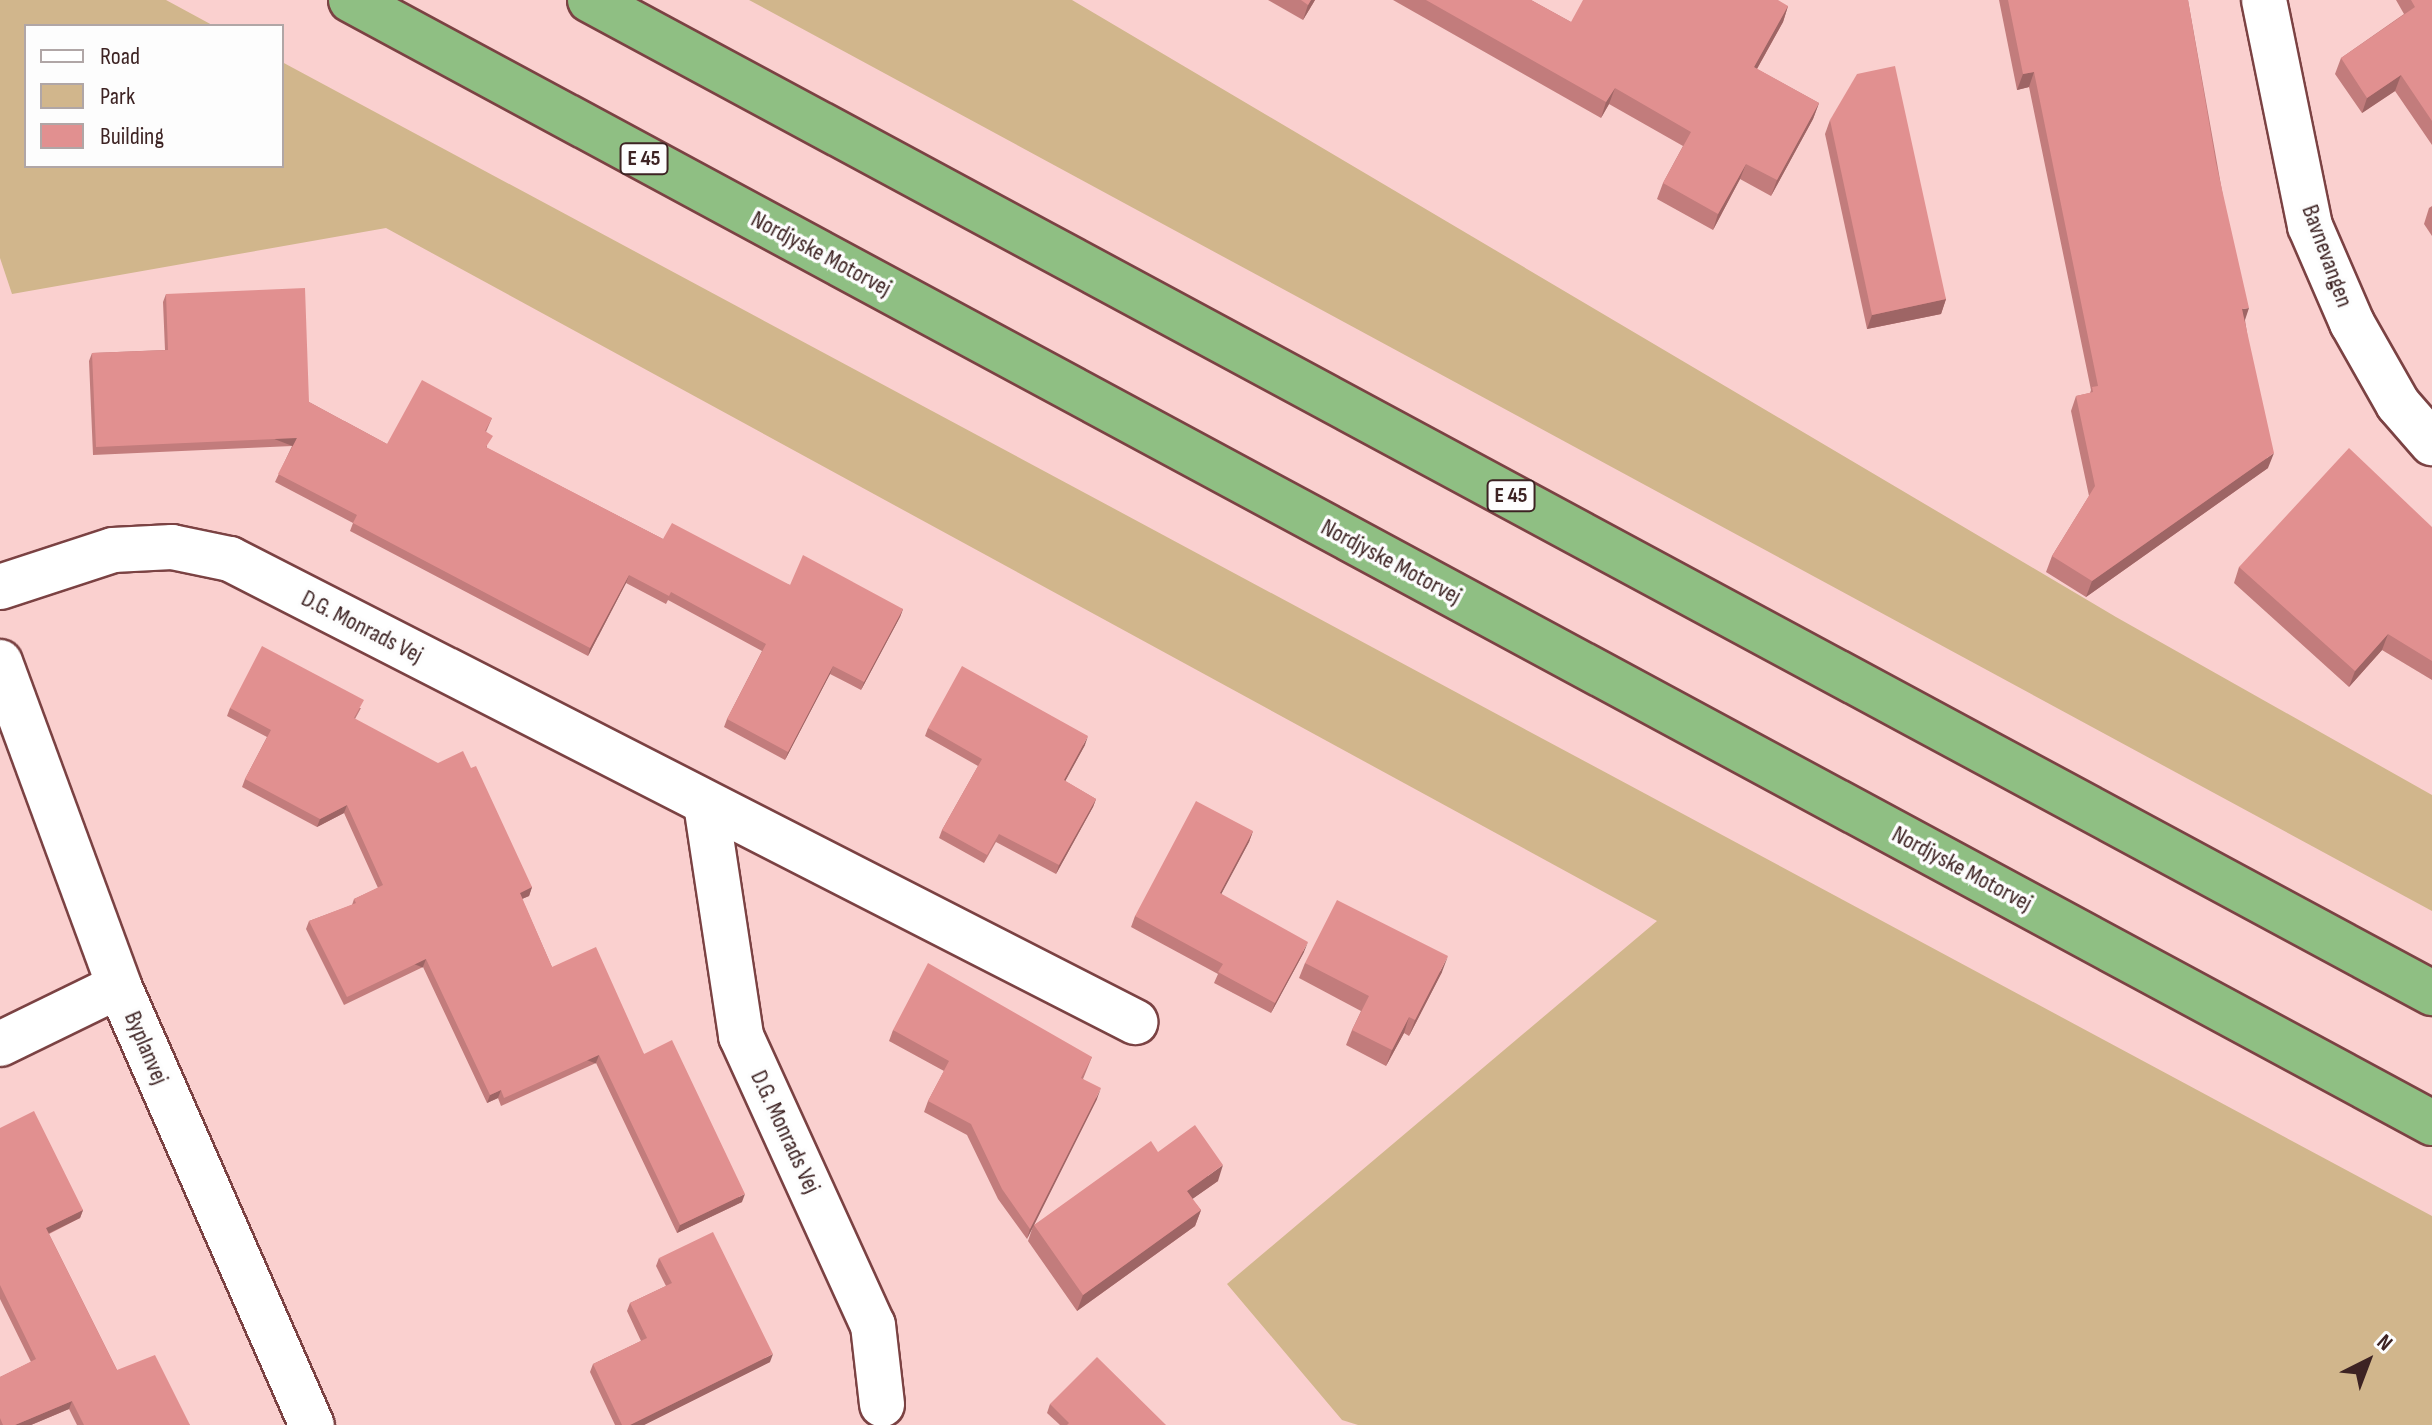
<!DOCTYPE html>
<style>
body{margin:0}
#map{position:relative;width:2432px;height:1425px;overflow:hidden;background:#fad0cf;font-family:"Sofia Sans Condensed",sans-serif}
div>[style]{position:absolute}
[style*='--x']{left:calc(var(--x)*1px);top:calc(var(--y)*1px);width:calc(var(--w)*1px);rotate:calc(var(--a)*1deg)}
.green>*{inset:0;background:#d1b68c}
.roads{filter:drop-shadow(2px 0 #7b4243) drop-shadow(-2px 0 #7b4243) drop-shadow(0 2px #7b4243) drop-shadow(0 -2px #7b4243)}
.minor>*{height:44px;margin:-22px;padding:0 22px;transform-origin:22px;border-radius:22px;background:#fff}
.highway>*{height:44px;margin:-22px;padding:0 22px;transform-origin:22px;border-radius:22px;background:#8fbf83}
.wall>*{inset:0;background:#c27c7c}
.shaded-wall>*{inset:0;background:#9e6565;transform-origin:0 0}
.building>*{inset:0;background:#e19090}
span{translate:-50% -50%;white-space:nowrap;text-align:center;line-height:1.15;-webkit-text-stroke:7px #fdfdfd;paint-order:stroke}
.shield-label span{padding:2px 6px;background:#fdfdfd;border:2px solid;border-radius:6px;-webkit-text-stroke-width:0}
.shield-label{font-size:22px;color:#3d2323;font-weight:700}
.street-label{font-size:24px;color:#3d2323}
.legend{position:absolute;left:24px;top:24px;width:260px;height:144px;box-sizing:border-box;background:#fdfdfd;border:2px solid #b0a6a6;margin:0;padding:10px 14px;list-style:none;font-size:24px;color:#3d2323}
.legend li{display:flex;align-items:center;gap:16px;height:40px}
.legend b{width:40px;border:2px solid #b0a6a6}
.north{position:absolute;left:2328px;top:1321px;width:80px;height:80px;-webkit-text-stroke:6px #fdfdfd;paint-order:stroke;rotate:42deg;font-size:22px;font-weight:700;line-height:32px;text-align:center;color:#3d2323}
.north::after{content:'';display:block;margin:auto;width:28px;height:36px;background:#3d2323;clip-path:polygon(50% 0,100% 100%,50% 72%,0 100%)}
</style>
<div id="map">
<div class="green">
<div style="clip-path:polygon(0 0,166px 0,214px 26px,26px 26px,26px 166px,282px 166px,282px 62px,2432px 1216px,2432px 1425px,1358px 1425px,1342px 1420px,1227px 1284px,1657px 921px,386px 228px,12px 294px,0 258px)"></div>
<div style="clip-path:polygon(749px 0,1072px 0,2116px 617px,2432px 795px,2432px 911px)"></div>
</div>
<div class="roads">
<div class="minor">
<div style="--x:2264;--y:0;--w:231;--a:78.5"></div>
<div style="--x:2310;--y:226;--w:106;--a:66.6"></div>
<div style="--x:2352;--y:323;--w:93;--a:60.4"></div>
<div style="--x:2398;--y:404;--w:52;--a:48.9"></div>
<div style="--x:0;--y:587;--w:119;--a:-18.1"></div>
<div style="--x:113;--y:550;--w:59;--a:-2.9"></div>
<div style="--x:172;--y:547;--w:59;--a:11.7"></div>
<div style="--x:230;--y:559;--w:1017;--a:27.09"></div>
<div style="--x:0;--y:662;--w:345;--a:69.8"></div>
<div style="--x:119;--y:986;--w:480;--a:66.3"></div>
<div style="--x:706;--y:804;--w:235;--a:81.4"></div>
<div style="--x:741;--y:1036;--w:318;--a:65.5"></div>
<div style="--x:873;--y:1325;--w:80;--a:83.5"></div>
<div style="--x:0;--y:1044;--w:132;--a:-26"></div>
</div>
<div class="highway">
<div style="--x:351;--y:0;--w:2365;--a:28.35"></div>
<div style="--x:590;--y:0;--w:2093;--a:28.33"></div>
</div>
</div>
<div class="wall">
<div style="clip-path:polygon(1268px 0,1315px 0,1303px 20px)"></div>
<div style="clip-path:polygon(1393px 0,1531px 0,1571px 22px,1788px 6px,1783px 22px,1757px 69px,1819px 103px,1813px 119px,1771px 196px,1740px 179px,1713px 230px,1657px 199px,1663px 183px,1683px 146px,1609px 104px,1601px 118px)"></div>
<div style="clip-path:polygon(1999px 0,2188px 0,2245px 320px,2268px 468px,2086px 597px,2046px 572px,2052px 556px,2089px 496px,2071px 411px,2076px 396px,2090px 393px,2091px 390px,2029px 87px,2017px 90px)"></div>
<div style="clip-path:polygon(2396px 0,2432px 0,2432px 145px,2395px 91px,2362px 113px,2335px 74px,2341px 58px,2404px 14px)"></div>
<div style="clip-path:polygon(1830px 120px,1946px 299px,1941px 314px,1867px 329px,1825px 134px)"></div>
<div style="clip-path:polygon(2432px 206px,2432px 236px,2424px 224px,2429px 208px)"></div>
<div style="clip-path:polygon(166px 294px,309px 402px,387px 444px,492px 418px,486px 432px,487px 448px,663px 539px,790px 585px,903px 609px,900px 617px,861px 690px,830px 674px,785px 760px,724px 727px,727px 719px,762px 651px,668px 600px,666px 604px,626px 583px,588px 656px,350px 531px,353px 523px,275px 482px,292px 446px,93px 455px,89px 361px,92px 353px,165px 350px,163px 302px)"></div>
<div style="clip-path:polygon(2432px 527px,2432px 680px,2382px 650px,2349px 687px,2234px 583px,2239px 567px)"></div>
<div style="clip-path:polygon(230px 708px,361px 708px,355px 719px,532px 887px,529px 896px,522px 899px,552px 967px,644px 1054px,742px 1202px,677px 1233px,596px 1063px,501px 1106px,498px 1098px,487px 1103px,423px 967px,344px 1005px,306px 929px,309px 921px,352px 905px,354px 899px,378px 888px,344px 813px,317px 827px,242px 787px,245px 779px,267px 737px,227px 716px)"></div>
<div style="clip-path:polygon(928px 728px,1085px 745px,1065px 781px,1096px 799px,1093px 807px,1056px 874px,996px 842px,984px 863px,939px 838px,942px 830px,978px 766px,925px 736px)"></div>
<div style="clip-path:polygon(1253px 831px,1249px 842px,1221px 894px,1304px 952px,1271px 1013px,1214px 983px,1218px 974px,1131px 927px,1135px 916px)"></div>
<div style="clip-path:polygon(1305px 963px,1442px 972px,1409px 1036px,1404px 1033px,1386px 1066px,1346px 1045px,1352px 1030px,1361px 1011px,1299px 978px)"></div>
<div style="clip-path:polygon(893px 1030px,1092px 1057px,1083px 1079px,1097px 1099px,1034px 1225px,1158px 1152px,1218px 1181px,1192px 1199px,1201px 1210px,1195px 1226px,1077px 1311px,1028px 1241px,1033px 1226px,1027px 1239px,998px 1199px,967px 1135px,924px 1112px,928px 1101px,944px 1071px,889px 1041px)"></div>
<div style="clip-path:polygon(0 1128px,83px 1210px,80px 1218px,49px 1234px,117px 1370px,190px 1425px,77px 1425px,69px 1409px,31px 1425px,0 1425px,0 1377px,31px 1362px,0 1299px)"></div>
<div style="clip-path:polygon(659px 1258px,770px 1362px,644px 1425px,615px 1425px,590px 1372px,593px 1364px,641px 1341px,627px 1311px,630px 1303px,666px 1286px,656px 1266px)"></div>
<div style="clip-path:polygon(1050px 1404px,1166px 1425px,1060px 1425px,1047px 1413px)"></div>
</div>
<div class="shaded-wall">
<div style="clip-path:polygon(1311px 0,1315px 0,1303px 20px,1308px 5px)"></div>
<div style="clip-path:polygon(1788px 6px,1783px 22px,1749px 83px,1754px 67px)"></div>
<div style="clip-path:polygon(2034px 72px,2029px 87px,2017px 90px,2023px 74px)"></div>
<div style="clip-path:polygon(2401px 75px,2395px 91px,2362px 113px,2367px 98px)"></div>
<div style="clip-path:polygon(1615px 88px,1609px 104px,1601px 118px,1606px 102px)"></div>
<div style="clip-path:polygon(1819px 103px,1813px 119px,1771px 196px,1777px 180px)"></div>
<div style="clip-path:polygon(1746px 164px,1740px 179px,1713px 230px,1718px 214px)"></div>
<div style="clip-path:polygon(1946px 299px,1941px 314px,1867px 329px,1872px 315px)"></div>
<div style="clip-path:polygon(2249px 308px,2244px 323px,2242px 309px)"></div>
<div style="left:297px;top:438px;width:9px;height:201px;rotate:111deg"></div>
<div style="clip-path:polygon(2274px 453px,2268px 468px,2086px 597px,2092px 581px)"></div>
<div style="clip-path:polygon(629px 575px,626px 583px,588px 656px,590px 648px)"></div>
<div style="clip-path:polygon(903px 609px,900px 617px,861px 690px,864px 682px)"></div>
<div style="clip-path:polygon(2388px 634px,2382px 650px,2349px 687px,2355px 671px)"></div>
<div style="clip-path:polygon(833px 666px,830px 674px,785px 760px,788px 752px)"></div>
<div style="clip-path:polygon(1088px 736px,1085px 745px,1061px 789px,1064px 780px)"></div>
<div style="clip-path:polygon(1096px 799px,1093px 807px,1056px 874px,1059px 865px)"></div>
<div style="clip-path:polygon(347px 805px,344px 813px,317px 827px,320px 819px)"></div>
<div style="clip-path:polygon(1253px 831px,1249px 842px,1216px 904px,1220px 893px)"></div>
<div style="clip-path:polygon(532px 887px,529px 896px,517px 901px,520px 893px)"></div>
<div style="clip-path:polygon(1308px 942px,1304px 952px,1271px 1013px,1275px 1003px)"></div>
<div style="clip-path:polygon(1448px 956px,1442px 972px,1409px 1036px,1415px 1020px)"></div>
<div style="left:426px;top:959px;width:9px;height:88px;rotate:111deg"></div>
<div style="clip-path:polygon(1409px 1017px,1404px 1033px,1386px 1066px,1392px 1050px)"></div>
<div style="left:599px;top:1055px;width:9px;height:104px;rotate:111deg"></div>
<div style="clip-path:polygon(1101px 1088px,1097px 1099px,1027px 1239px,1030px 1229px)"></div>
<div style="clip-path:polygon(501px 1090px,498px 1098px,487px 1103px,490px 1095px)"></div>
<div style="clip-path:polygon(1223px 1165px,1218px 1181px,1181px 1207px,1187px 1191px)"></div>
<div style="clip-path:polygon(745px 1194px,742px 1202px,677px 1233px,680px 1225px)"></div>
<div style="clip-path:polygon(83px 1210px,80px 1218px,43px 1236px,46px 1228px)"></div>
<div style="clip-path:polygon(1201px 1210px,1195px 1226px,1077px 1311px,1083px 1295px)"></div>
<div style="clip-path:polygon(773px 1354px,770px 1362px,644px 1425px,630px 1425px)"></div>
<div style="clip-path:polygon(72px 1401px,69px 1409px,31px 1425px,15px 1425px)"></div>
</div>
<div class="building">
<div style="clip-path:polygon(1301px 0,1311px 0,1308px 5px)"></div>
<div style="clip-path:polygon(1426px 0,1531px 0,1571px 22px,1583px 0,1778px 0,1788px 6px,1754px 67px,1819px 103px,1777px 180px,1746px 164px,1718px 214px,1663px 183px,1691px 132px,1615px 88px,1606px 102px)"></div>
<div style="clip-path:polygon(2008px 0,2188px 0,2216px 163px,2249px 308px,2242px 309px,2274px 453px,2092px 581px,2052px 556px,2095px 486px,2076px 396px,2093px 392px,2092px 387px,2098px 386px,2034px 72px,2023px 74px)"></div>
<div style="clip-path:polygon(2411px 0,2432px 0,2432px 121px,2401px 75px,2367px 98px,2341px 58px,2415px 7px)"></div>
<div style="clip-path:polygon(1895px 66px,1946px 299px,1872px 315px,1830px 120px,1857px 74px)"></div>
<div style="clip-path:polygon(305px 288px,309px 402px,387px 444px,422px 380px,492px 418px,485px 431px,493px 436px,486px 447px,663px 539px,672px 523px,790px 585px,803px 555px,903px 609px,864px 682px,833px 666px,788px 752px,727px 719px,766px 644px,671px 592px,669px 596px,629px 575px,590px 648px,353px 523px,357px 515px,278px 474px,297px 438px,96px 447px,92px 353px,168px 350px,166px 294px)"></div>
<div style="clip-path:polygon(2349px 448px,2432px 527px,2432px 661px,2388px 634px,2355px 671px,2239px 567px)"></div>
<div style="clip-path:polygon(262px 646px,364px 700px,354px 718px,438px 763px,463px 751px,471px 768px,476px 766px,532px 887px,520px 893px,552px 967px,596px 947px,644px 1054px,672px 1040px,745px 1194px,680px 1225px,599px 1055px,504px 1098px,501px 1090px,490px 1095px,426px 959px,347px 997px,309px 921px,356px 903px,354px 899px,383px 885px,347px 805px,320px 819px,245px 779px,271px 730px,230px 708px)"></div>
<div style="clip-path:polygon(962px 666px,1088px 736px,1064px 780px,1096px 799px,1059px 865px,999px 834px,987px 855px,942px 830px,982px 759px,928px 728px)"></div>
<div style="clip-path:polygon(1196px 801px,1253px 831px,1220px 893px,1308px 942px,1275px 1003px,1218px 972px,1223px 964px,1135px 916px)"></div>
<div style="clip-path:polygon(1337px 900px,1448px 956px,1415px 1020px,1409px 1017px,1392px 1050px,1352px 1030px,1369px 996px,1305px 963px)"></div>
<div style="clip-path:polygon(928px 963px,1092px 1057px,1081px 1078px,1101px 1088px,1030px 1229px,1002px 1189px,971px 1124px,928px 1101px,949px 1061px,893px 1030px)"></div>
<div style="clip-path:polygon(34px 1111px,83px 1210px,46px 1228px,117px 1370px,155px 1355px,190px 1425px,84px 1425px,72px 1401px,15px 1425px,3px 1425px,0 1418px,0 1377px,36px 1359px,0 1285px,0 1128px)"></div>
<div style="clip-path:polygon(1195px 1125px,1223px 1165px,1187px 1191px,1201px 1210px,1083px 1295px,1034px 1225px,1151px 1141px,1158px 1152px)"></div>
<div style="clip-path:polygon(713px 1232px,773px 1354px,630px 1425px,622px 1425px,593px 1364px,647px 1338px,630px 1303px,672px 1283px,659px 1258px)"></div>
<div style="clip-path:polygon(1097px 1357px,1166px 1425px,1067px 1425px,1069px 1423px,1050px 1404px)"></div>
</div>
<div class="shield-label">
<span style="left:644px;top:159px">E 45</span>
<span style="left:1511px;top:496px">E 45</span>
</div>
<div class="street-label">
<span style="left:821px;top:254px;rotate:28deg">Nordjyske Motorvej</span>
<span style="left:2327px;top:256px;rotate:70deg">Bavnevangen</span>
<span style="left:1391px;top:562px;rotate:28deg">Nordjyske Motorvej</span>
<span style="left:362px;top:627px;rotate:27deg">D.G. Monrads Vej</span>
<span style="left:1962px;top:869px;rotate:28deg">Nordjyske Motorvej</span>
<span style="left:146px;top:1048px;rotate:67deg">Byplanvej</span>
<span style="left:785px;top:1132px;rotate:65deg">D.G. Monrads Vej</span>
</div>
<ul class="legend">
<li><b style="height:10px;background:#fff"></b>Road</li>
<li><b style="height:22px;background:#d1b68c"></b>Park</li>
<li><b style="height:22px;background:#e19090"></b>Building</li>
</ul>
<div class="north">N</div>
</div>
